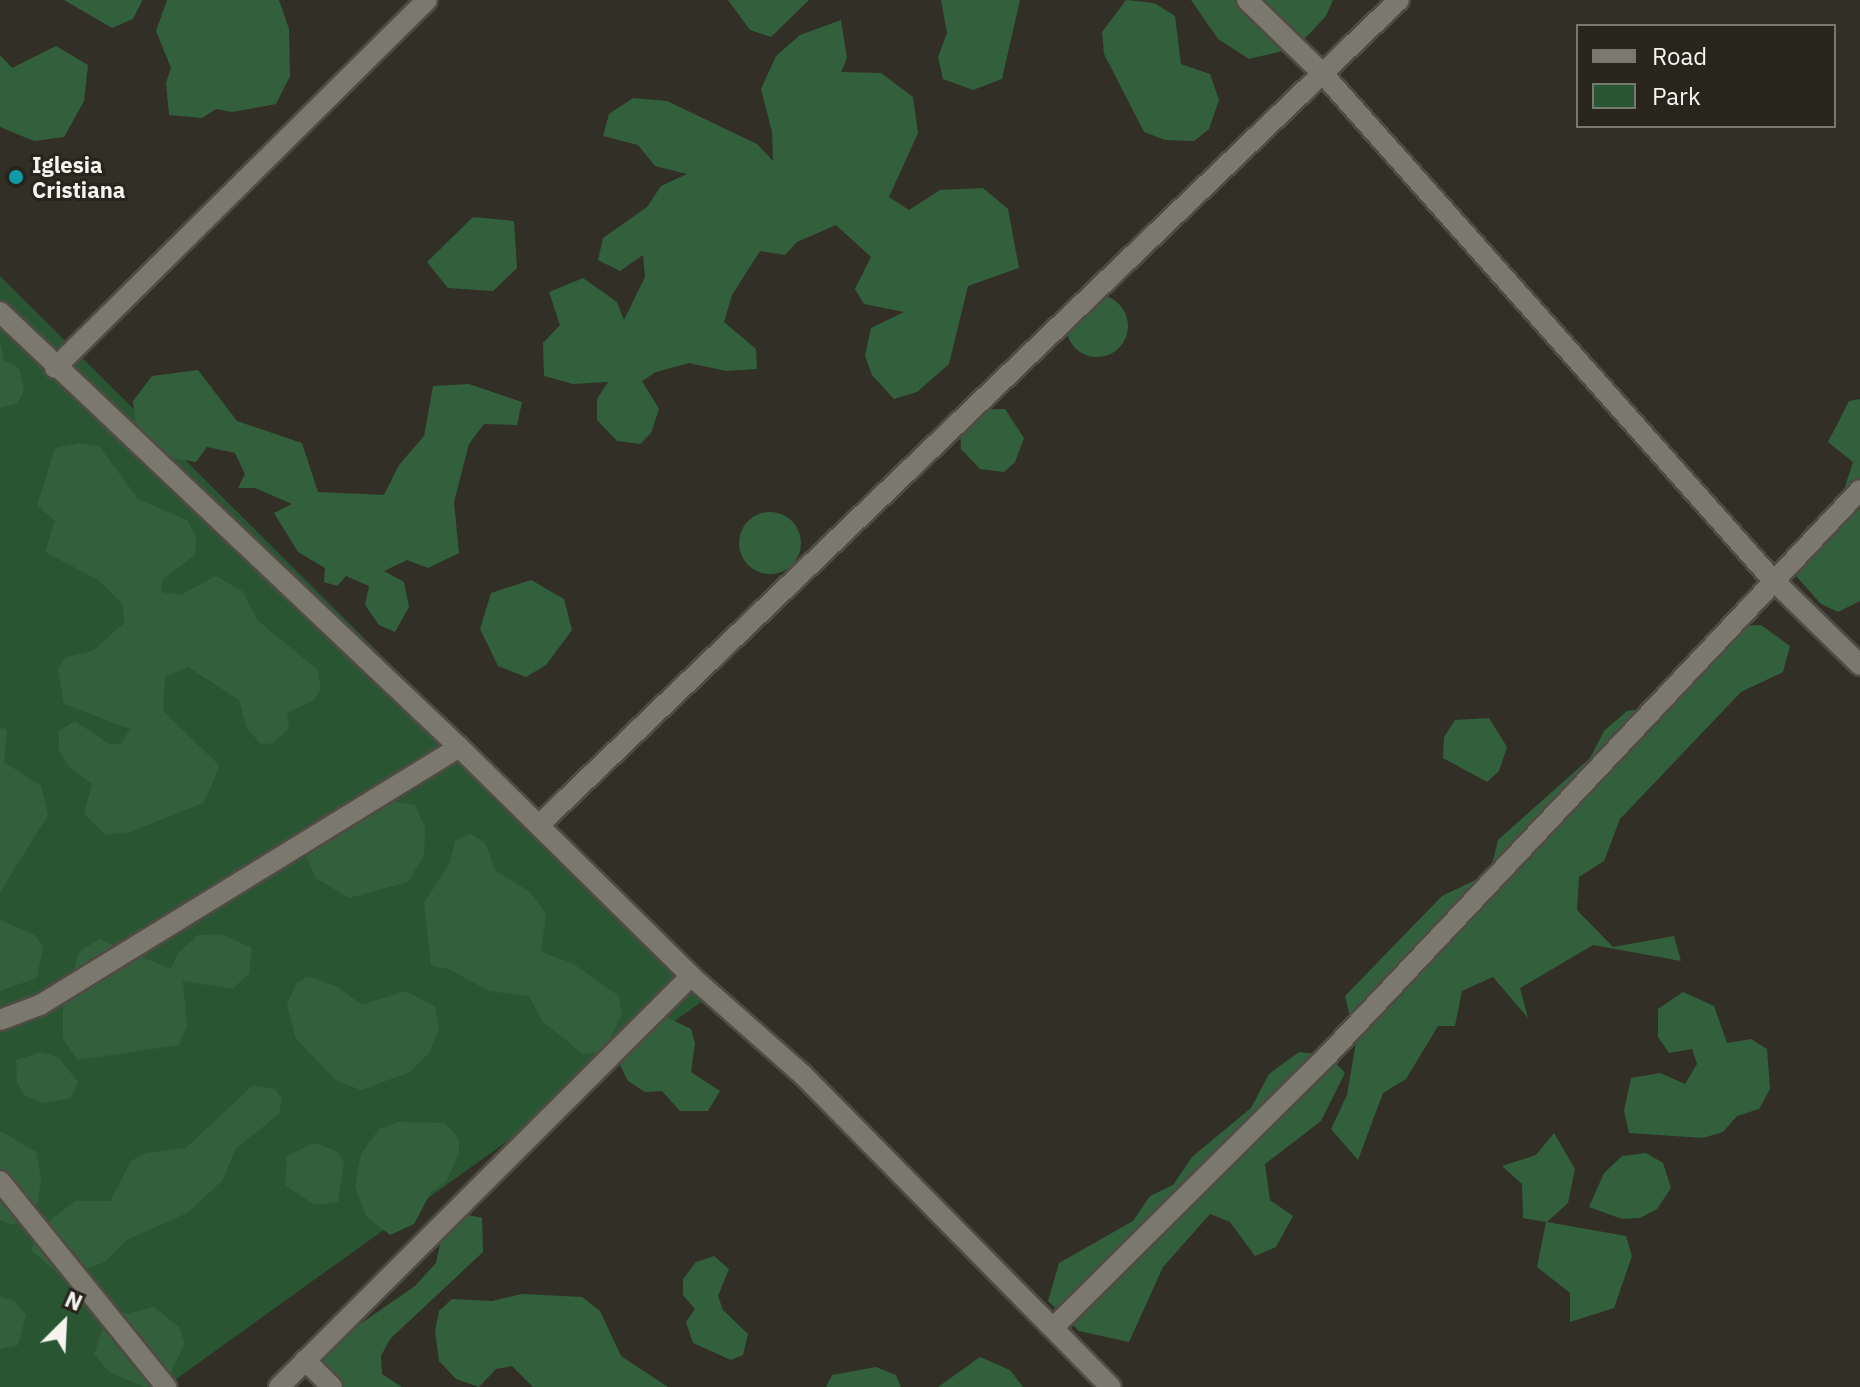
<!DOCTYPE html>
<style>
body{margin:0}
#map{position:relative;width:1860px;height:1387px;overflow:hidden;background:#312f26;font-family:"IBM Plex Sans",sans-serif}
div>[style]{position:absolute}
[style*='--x']{left:calc(var(--x)*1px);top:calc(var(--y)*1px);width:calc(var(--w)*1px);rotate:calc(var(--a)*1deg)}
.green>*{inset:0;background:#2a5533}
.forest>*{inset:0;background:#33603c}
.round{border-radius:50%}
.roads{filter:drop-shadow(2px 0 #4e4c44) drop-shadow(-2px 0 #4e4c44) drop-shadow(0 2px #4e4c44) drop-shadow(0 -2px #4e4c44)}
.street>*{height:20px;margin:-10px;padding:0 10px;transform-origin:10px;border-radius:10px;background:#7b796e}
.dots>*{width:22px;height:22px;translate:-50% -50%;box-sizing:border-box;border:4px solid #27251c;border-radius:50%}
span{translate:-50% -50%;white-space:nowrap;text-align:center;line-height:1.15;-webkit-text-stroke:6px #27251c;paint-order:stroke}
.poi-label{font-size:22px;color:#f5f4ee;font-weight:700}
.left{translate:0 -50%;text-align:left}
.legend{position:absolute;left:1576px;top:24px;width:260px;height:104px;box-sizing:border-box;background:#27251c;border:2px solid #797870;margin:0;padding:10px 14px;list-style:none;font-size:24px;color:#f5f4ee}
.legend li{display:flex;align-items:center;gap:16px;height:40px}
.legend b{width:40px;border:2px solid #797870}
.north{position:absolute;left:24px;top:1283px;width:80px;height:80px;-webkit-text-stroke:6px #27251c;paint-order:stroke;rotate:24deg;font-size:22px;font-weight:700;line-height:32px;text-align:center;color:#f5f4ee}
.north::after{content:'';display:block;margin:auto;width:28px;height:36px;background:#f5f4ee;clip-path:polygon(50% 0,100% 100%,50% 72%,0 100%)}
</style>
<div id="map">
<div class="green">
<div style="clip-path:polygon(0 276px,718px 990px,165px 1387px,0 1387px)"></div>
</div>
<div class="forest">
<div style="clip-path:polygon(64px 0,141px 0,142px 1px,133px 19px,112px 28px)"></div>
<div style="clip-path:polygon(167px 0,279px 0,289px 29px,290px 76px,276px 104px,232px 112px,216px 109px,202px 118px,169px 115px,166px 83px,171px 68px,156px 31px)"></div>
<div style="clip-path:polygon(728px 0,809px 0,771px 37px,750px 30px)"></div>
<div style="clip-path:polygon(941px 0,1020px 0,1002px 79px,973px 90px,943px 79px,938px 57px,947px 33px)"></div>
<div style="clip-path:polygon(1126px 0,1154px 3px,1175px 16px,1181px 64px,1210px 74px,1219px 100px,1209px 129px,1194px 141px,1165px 140px,1144px 132px,1104px 54px,1102px 32px)"></div>
<div style="clip-path:polygon(1191px 0,1333px 0,1326px 16px,1296px 48px,1249px 59px,1218px 39px)"></div>
<div style="clip-path:polygon(841px 20px,847px 58px,841px 72px,881px 73px,913px 97px,918px 133px,889px 197px,909px 210px,940px 190px,983px 188px,1008px 209px,1019px 268px,968px 286px,949px 364px,917px 392px,894px 399px,872px 375px,865px 356px,871px 328px,904px 312px,864px 304px,855px 289px,871px 257px,836px 225px,797px 242px,785px 255px,760px 251px,732px 295px,724px 322px,756px 349px,757px 369px,726px 371px,689px 363px,656px 372px,642px 381px,659px 409px,651px 433px,640px 444px,617px 441px,597px 420px,597px 399px,608px 382px,573px 384px,544px 376px,543px 343px,560px 325px,549px 292px,583px 278px,617px 302px,624px 320px,645px 277px,643px 255px,620px 271px,598px 260px,603px 238px,647px 207px,661px 186px,687px 174px,655px 166px,638px 145px,603px 136px,609px 114px,633px 98px,667px 101px,757px 144px,773px 161px,772px 132px,761px 89px,776px 56px,800px 35px)"></div>
<div style="clip-path:polygon(56px 46px,88px 65px,84px 101px,64px 137px,34px 141px,0 127px,0 55px,12px 68px)"></div>
<div style="clip-path:polygon(473px 217px,514px 221px,517px 268px,493px 291px,448px 288px,427px 262px)"></div>
<div class="round" style="left:1066px;top:295px;width:62px;height:62px"></div>
<div style="clip-path:polygon(0 341px,4px 360px,19px 368px,24px 390px,18px 403px,0 408px)"></div>
<div style="clip-path:polygon(198px 370px,237px 421px,302px 443px,318px 492px,384px 495px,399px 465px,424px 436px,433px 386px,469px 384px,522px 402px,517px 425px,484px 424px,469px 444px,454px 502px,459px 553px,428px 568px,407px 560px,384px 571px,404px 582px,409px 607px,395px 632px,379px 625px,365px 605px,369px 586px,346px 576px,337px 586px,324px 582px,325px 568px,298px 552px,274px 513px,292px 504px,255px 488px,238px 488px,245px 474px,235px 453px,207px 447px,196px 462px,139px 453px,133px 401px,152px 376px)"></div>
<div style="clip-path:polygon(1860px 399px,1860px 601px,1838px 612px,1821px 604px,1789px 568px,1807px 526px,1838px 508px,1853px 462px,1828px 442px,1849px 401px)"></div>
<div style="clip-path:polygon(1005px 409px,1024px 438px,1015px 462px,1004px 472px,980px 469px,961px 449px,960px 427px,973px 410px)"></div>
<div style="clip-path:polygon(79px 443px,99px 446px,138px 499px,187px 520px,196px 536px,195px 555px,163px 579px,161px 592px,180px 595px,216px 576px,242px 591px,257px 620px,318px 670px,321px 689px,314px 700px,287px 713px,289px 728px,272px 744px,260px 743px,246px 727px,239px 700px,188px 667px,165px 677px,163px 711px,219px 765px,211px 787px,203px 803px,130px 832px,106px 835px,84px 814px,92px 784px,70px 768px,59px 751px,59px 731px,75px 721px,109px 744px,121px 744px,130px 729px,64px 704px,58px 669px,66px 657px,93px 651px,124px 623px,123px 605px,100px 581px,45px 552px,55px 521px,37px 505px,55px 448px)"></div>
<div class="round" style="left:739px;top:512px;width:62px;height:62px"></div>
<div style="clip-path:polygon(531px 580px,564px 599px,572px 630px,546px 665px,526px 677px,498px 666px,480px 629px,491px 593px)"></div>
<div style="clip-path:polygon(1761px 625px,1790px 646px,1783px 672px,1741px 692px,1620px 819px,1604px 861px,1579px 877px,1577px 910px,1613px 947px,1674px 936px,1681px 961px,1593px 945px,1520px 988px,1528px 1018px,1493px 977px,1462px 991px,1455px 1026px,1438px 1026px,1406px 1079px,1383px 1093px,1358px 1160px,1331px 1129px,1347px 1095px,1356px 1042px,1345px 996px,1442px 896px,1490px 873px,1498px 840px,1590px 758px,1604px 731px,1627px 711px,1654px 707px,1668px 675px,1696px 660px,1726px 627px)"></div>
<div style="clip-path:polygon(1489px 718px,1507px 747px,1499px 771px,1487px 782px,1443px 758px,1444px 737px,1455px 720px)"></div>
<div style="clip-path:polygon(0 727px,7px 730px,4px 762px,41px 786px,48px 815px,0 892px)"></div>
<div style="clip-path:polygon(379px 799px,415px 805px,425px 828px,424px 855px,408px 882px,349px 898px,316px 878px,305px 853px)"></div>
<div style="clip-path:polygon(471px 834px,485px 843px,496px 871px,530px 892px,546px 914px,541px 952px,572px 963px,619px 996px,622px 1014px,604px 1051px,583px 1054px,542px 1021px,529px 996px,489px 991px,449px 969px,431px 965px,424px 903px,450px 863px,455px 840px)"></div>
<div style="clip-path:polygon(0 920px,33px 934px,43px 946px,37px 978px,0 991px)"></div>
<div style="clip-path:polygon(221px 934px,252px 948px,249px 974px,232px 989px,183px 981px,187px 1026px,179px 1045px,78px 1060px,63px 1039px,63px 1008px,79px 952px,99px 939px,171px 969px,177px 954px,198px 935px)"></div>
<div style="clip-path:polygon(309px 977px,336px 986px,362px 1005px,406px 991px,435px 1007px,439px 1029px,429px 1053px,410px 1072px,361px 1090px,337px 1081px,296px 1039px,287px 1005px,297px 982px)"></div>
<div style="clip-path:polygon(1683px 992px,1714px 1006px,1727px 1043px,1751px 1039px,1767px 1049px,1770px 1089px,1759px 1109px,1737px 1116px,1723px 1132px,1703px 1138px,1629px 1133px,1624px 1111px,1631px 1078px,1660px 1073px,1685px 1084px,1697px 1064px,1692px 1049px,1669px 1053px,1658px 1037px,1658px 1009px)"></div>
<div style="clip-path:polygon(664px 1016px,691px 1029px,695px 1043px,691px 1072px,720px 1091px,708px 1111px,680px 1111px,662px 1091px,645px 1092px,628px 1081px,620px 1065px,626px 1050px)"></div>
<div style="clip-path:polygon(42px 1052px,59px 1058px,78px 1082px,71px 1098px,44px 1103px,24px 1095px,17px 1082px,16px 1060px)"></div>
<div style="clip-path:polygon(1299px 1052px,1328px 1055px,1345px 1073px,1321px 1121px,1265px 1164px,1270px 1200px,1293px 1216px,1276px 1247px,1255px 1256px,1230px 1222px,1210px 1214px,1163px 1267px,1129px 1342px,1079px 1331px,1048px 1301px,1059px 1263px,1133px 1221px,1150px 1196px,1173px 1185px,1192px 1157px,1251px 1108px,1269px 1074px)"></div>
<div style="clip-path:polygon(253px 1085px,275px 1089px,282px 1099px,279px 1114px,235px 1149px,223px 1180px,187px 1213px,127px 1240px,105px 1262px,63px 1277px,31px 1250px,42px 1227px,75px 1201px,110px 1201px,131px 1161px,146px 1153px,186px 1148px)"></div>
<div style="clip-path:polygon(399px 1122px,445px 1123px,459px 1139px,459px 1152px,447px 1181px,431px 1192px,414px 1224px,390px 1235px,366px 1216px,355px 1187px,361px 1154px,379px 1129px)"></div>
<div style="clip-path:polygon(0 1131px,36px 1152px,41px 1178px,38px 1202px,13px 1225px,0 1220px)"></div>
<div style="clip-path:polygon(1554px 1133px,1575px 1169px,1568px 1203px,1547px 1222px,1626px 1236px,1632px 1256px,1614px 1308px,1570px 1322px,1570px 1293px,1537px 1267px,1546px 1222px,1523px 1218px,1522px 1184px,1502px 1166px,1536px 1155px)"></div>
<div style="clip-path:polygon(314px 1143px,337px 1151px,344px 1163px,338px 1202px,315px 1205px,285px 1185px,287px 1156px)"></div>
<div style="clip-path:polygon(1646px 1153px,1663px 1163px,1671px 1188px,1657px 1209px,1640px 1218px,1622px 1219px,1589px 1207px,1604px 1173px,1622px 1156px)"></div>
<div style="clip-path:polygon(464px 1214px,482px 1218px,483px 1252px,390px 1339px,381px 1356px,382px 1374px,402px 1387px,316px 1387px,313px 1378px,324px 1358px,353px 1329px,415px 1286px,436px 1263px,441px 1239px)"></div>
<div style="clip-path:polygon(714px 1256px,729px 1269px,718px 1296px,723px 1310px,748px 1334px,743px 1355px,731px 1360px,693px 1343px,686px 1322px,695px 1309px,683px 1295px,683px 1279px,696px 1262px)"></div>
<div style="clip-path:polygon(522px 1294px,582px 1297px,600px 1311px,621px 1356px,668px 1387px,533px 1387px,512px 1366px,496px 1369px,479px 1387px,456px 1379px,439px 1361px,435px 1331px,439px 1311px,452px 1299px,492px 1301px)"></div>
<div style="clip-path:polygon(0 1297px,14px 1301px,26px 1315px,18px 1345px,0 1349px)"></div>
<div style="clip-path:polygon(154px 1307px,179px 1327px,185px 1343px,170px 1374px,159px 1386px,145px 1387px,109px 1372px,94px 1354px,106px 1319px)"></div>
<div style="clip-path:polygon(980px 1357px,1010px 1370px,1023px 1387px,938px 1387px)"></div>
<div style="clip-path:polygon(876px 1367px,896px 1375px,901px 1387px,826px 1387px,832px 1375px)"></div>
</div>
<div class="roads">
<div class="street">
<div style="--x:1247;--y:0;--w:106;--a:44.2"></div>
<div style="--x:1323;--y:74;--w:676;--a:48.36"></div>
<div style="--x:1772;--y:579;--w:123;--a:44.3"></div>
<div style="--x:0;--y:312;--w:632;--a:43.46"></div>
<div style="--x:459;--y:747;--w:326;--a:44.6"></div>
<div style="--x:691;--y:976;--w:149;--a:41.5"></div>
<div style="--x:803;--y:1075;--w:438;--a:45.4"></div>
<div style="--x:55;--y:368;--w:523;--a:-44.69"></div>
<div style="--x:540;--y:824;--w:1190;--a:-43.81"></div>
<div style="--x:0;--y:1020;--w:43;--a:-20.6"></div>
<div style="--x:40;--y:1005;--w:492;--a:-31.6"></div>
<div style="--x:0;--y:1181;--w:265;--a:51.1"></div>
<div style="--x:1053;--y:1328;--w:387;--a:-44.8"></div>
<div style="--x:1328;--y:1055;--w:776;--a:-46.72"></div>
<div style="--x:305;--y:1360;--w:38;--a:45"></div>
<div style="--x:279;--y:1387;--w:582;--a:-44.93"></div>
</div>
</div>
<div class="dots">
<div style="left:16px;top:177px;background:#0f9aa8"></div>
</div>
<div class="poi-label">
<span class="left" style="left:32px;top:177px">Iglesia<br>Cristiana</span>
</div>
<ul class="legend">
<li><b style="height:10px;background:#7b796e"></b>Road</li>
<li><b style="height:22px;background:#2a5533"></b>Park</li>
</ul>
<div class="north">N</div>
</div>
